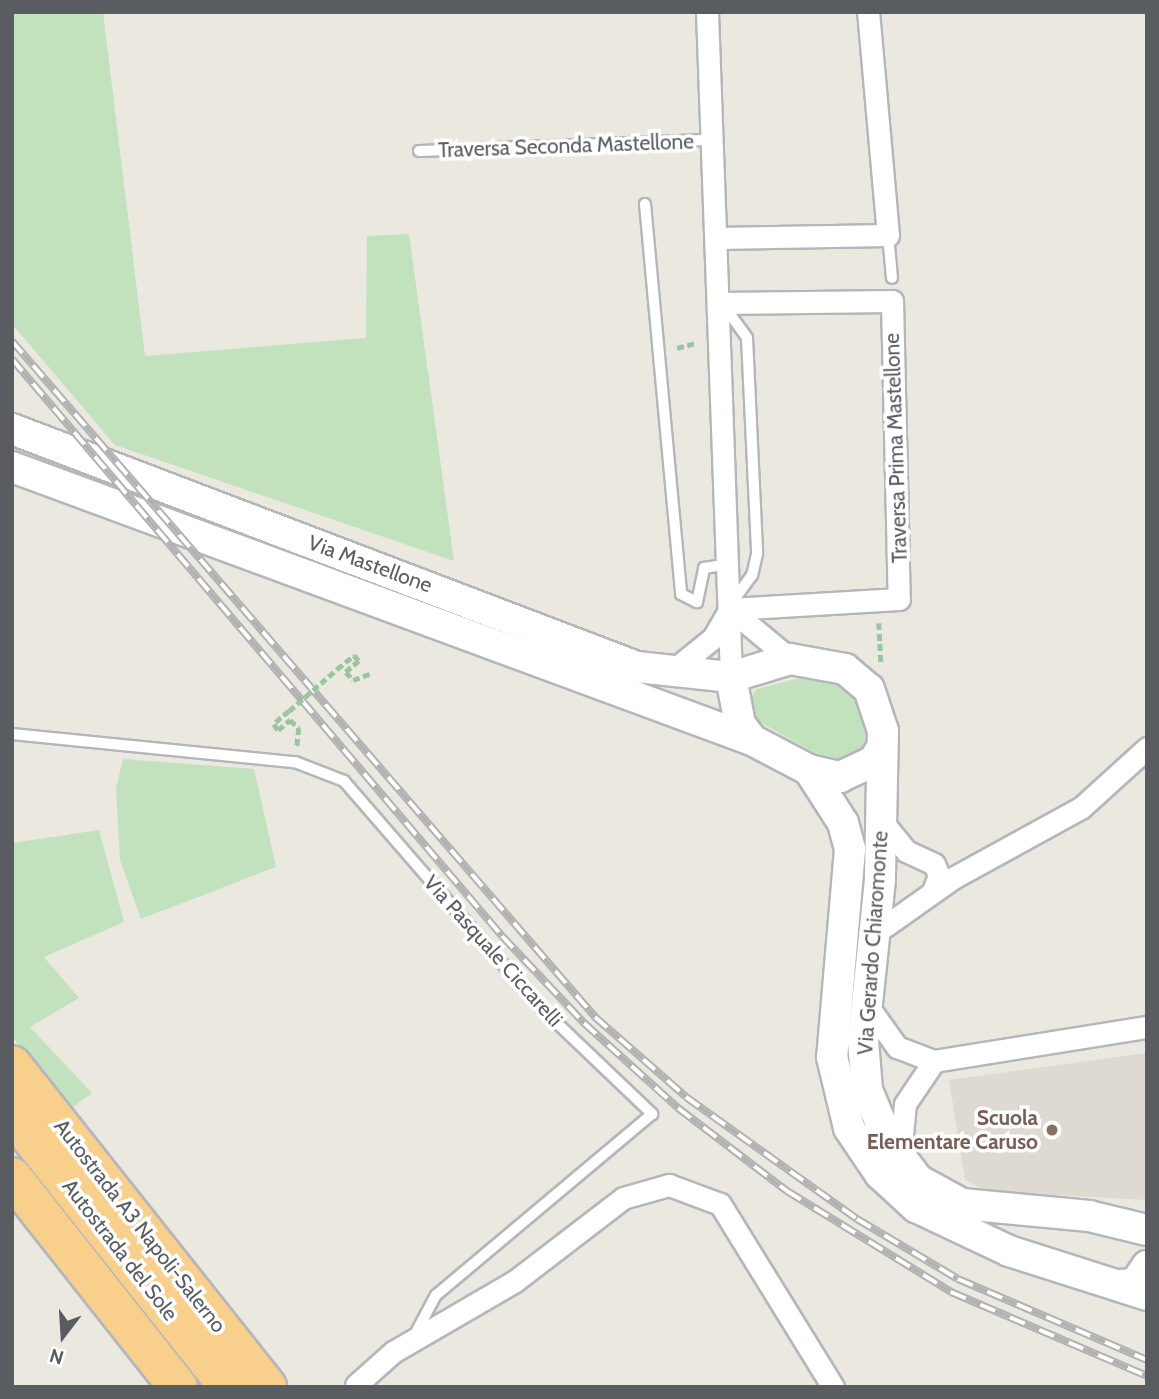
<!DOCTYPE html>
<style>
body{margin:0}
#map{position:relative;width:1159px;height:1399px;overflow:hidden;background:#ebe8e0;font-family:Cabin,sans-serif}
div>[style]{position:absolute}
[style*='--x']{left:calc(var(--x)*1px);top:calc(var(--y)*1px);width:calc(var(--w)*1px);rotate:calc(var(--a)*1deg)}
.education>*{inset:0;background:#ded9d1}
.green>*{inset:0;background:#c2e2bd}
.path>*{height:4.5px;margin-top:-2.25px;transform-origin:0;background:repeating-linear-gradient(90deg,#98c69f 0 7px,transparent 0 10.5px)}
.roads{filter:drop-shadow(2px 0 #b3b7bb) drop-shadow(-2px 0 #b3b7bb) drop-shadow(0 2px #b3b7bb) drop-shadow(0 -2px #b3b7bb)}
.lane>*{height:10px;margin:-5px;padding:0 5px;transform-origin:5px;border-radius:5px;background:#fff}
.street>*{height:21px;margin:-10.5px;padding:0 10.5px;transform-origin:10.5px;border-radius:10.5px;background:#fff}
.secondary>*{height:30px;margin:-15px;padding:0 15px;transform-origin:15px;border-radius:15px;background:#fff}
.highway>*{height:38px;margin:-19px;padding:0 19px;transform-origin:19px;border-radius:19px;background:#f8cf8b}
.rail>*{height:8px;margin-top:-4px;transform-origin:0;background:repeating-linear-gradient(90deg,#fff 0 16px,#b1b2b2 0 32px);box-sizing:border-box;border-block:2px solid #b1b2b2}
.path-bridge>*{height:4.5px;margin-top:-2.25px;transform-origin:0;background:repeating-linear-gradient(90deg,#98c69f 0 7px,transparent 0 10.5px)}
.dots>*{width:19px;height:19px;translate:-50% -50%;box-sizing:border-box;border:4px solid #fff;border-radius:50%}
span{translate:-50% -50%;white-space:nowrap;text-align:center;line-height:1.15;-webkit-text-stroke:7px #fff;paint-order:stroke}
.street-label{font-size:21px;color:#595d61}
.education-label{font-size:21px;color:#785e54;font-weight:700}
.right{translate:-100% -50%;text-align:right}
.frame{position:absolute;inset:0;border:14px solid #595d61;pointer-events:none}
.north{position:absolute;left:28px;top:1301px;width:70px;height:70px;-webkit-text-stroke:5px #fff;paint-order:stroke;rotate:197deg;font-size:19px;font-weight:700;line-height:28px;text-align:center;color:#595d61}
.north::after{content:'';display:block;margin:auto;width:24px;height:32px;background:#595d61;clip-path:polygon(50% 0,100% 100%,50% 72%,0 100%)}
</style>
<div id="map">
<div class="education">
<div style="clip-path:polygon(1147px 1053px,1147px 1200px,986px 1191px,965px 1180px,949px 1080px)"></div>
</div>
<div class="green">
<div style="clip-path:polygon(103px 12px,145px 356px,366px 338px,367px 236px,409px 234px,454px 561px,115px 445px,12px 324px,12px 14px)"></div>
<div style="clip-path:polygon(811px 675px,842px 683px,866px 715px,866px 745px,851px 764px,828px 760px,751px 717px,750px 698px,757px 689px)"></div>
<div style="clip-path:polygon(123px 759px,254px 769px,276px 867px,141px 919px,120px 860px,116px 788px)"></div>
<div style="clip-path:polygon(99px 830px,124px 922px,44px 957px,79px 998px,30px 1027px,92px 1093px,68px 1111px,12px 1036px,12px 843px)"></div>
</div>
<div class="path">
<div style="--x:677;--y:348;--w:20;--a:-15"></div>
<div style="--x:879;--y:623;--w:40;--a:87.1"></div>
<div style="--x:337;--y:669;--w:22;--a:-39"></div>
<div style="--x:354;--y:655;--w:8;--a:50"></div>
<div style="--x:359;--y:661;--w:17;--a:140"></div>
<div style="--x:346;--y:672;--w:11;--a:49"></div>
<div style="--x:353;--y:680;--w:20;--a:-20"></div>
<div style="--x:289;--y:711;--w:20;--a:139"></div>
<div style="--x:274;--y:724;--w:7;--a:56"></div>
<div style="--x:278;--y:730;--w:16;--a:-40"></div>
<div style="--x:290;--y:720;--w:12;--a:42"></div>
<div style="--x:299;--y:728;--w:18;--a:96"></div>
</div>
<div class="roads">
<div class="lane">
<div style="--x:419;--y:151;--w:293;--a:-2.2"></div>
<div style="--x:645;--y:204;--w:392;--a:84.7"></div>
<div style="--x:681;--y:594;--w:18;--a:27"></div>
<div style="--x:697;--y:602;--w:35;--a:-78"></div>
<div style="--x:704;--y:568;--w:25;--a:-9"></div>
<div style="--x:888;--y:235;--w:43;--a:84.7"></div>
<div style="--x:724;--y:306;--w:39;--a:54"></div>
<div style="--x:747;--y:338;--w:216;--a:87.3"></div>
<div style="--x:757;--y:554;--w:22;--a:103"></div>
<div style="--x:752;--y:575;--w:37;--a:126"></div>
<div style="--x:12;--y:734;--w:284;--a:5.7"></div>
<div style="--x:295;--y:762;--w:53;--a:21.2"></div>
<div style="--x:344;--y:781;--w:294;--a:49.1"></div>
<div style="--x:536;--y:1003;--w:161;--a:43.7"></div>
<div style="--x:652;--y:1114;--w:282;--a:140"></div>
<div style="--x:436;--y:1295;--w:51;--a:118.1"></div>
</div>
<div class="street">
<div style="--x:707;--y:12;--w:665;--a:87.93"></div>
<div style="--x:717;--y:238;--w:171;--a:-1"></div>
<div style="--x:888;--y:235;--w:224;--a:-95.1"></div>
<div style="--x:720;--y:303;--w:172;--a:-0.7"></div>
<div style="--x:892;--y:301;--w:298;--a:88.7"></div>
<div style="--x:899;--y:599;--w:169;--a:176.6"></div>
<div style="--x:730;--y:609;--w:78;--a:39.8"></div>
<div style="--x:671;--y:672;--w:54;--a:-39"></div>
<div style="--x:713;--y:638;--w:34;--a:-60"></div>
<div style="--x:881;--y:820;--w:40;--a:51"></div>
<div style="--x:906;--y:851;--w:31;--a:25"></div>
<div style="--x:934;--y:864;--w:13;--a:67"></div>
<div style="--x:939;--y:876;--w:16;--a:112"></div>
<div style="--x:874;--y:934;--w:97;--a:-35.3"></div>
<div style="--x:953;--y:878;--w:147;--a:-28.8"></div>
<div style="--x:1082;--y:807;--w:88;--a:-42.2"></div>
<div style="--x:867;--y:1005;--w:52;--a:54.5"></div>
<div style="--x:897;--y:1047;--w:40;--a:21"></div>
<div style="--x:900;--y:1155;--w:51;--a:-84.4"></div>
<div style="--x:905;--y:1104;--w:52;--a:-56"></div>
<div style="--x:934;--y:1061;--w:216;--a:-9.1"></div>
<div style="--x:356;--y:1385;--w:50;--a:-41.7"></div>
<div style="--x:393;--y:1352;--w:141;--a:-30.2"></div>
<div style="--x:515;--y:1281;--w:136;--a:-37.5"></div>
<div style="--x:623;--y:1198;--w:48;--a:-15.8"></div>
<div style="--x:669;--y:1185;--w:54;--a:20.4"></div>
<div style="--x:720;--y:1204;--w:215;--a:58.3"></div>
</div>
<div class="secondary">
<div style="--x:12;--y:429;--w:669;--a:20.85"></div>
<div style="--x:637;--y:667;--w:95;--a:6.1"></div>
<div style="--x:731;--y:677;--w:62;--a:-17"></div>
<div style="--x:790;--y:659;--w:56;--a:10.3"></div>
<div style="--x:845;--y:669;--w:31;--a:40"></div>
<div style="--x:869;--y:689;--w:44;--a:71.6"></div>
<div style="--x:883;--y:731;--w:149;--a:91.2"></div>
<div style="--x:880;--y:880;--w:162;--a:96"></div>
<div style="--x:863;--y:1041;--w:49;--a:85.3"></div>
<div style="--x:867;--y:1090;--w:54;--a:67.2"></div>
<div style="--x:888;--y:1140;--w:50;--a:53.1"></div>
<div style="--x:918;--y:1180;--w:50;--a:28.6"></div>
<div style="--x:962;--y:1204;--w:128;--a:5.4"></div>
<div style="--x:1089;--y:1216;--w:60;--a:13.6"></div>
<div style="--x:12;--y:467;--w:789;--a:20.25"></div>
<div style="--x:752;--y:740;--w:64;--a:27.8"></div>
<div style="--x:809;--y:770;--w:63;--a:57.3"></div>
<div style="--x:843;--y:823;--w:27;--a:75"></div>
<div style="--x:850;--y:849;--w:209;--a:94.9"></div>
<div style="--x:832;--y:1057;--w:73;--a:76.5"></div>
<div style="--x:849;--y:1128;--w:55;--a:56"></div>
<div style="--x:880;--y:1174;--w:49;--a:42.5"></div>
<div style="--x:916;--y:1207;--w:103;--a:25.3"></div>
<div style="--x:1009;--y:1251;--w:145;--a:17.7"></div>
<div style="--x:731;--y:677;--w:48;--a:79.2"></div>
<div style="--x:740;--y:724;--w:20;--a:53"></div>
<div style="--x:809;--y:770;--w:32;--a:13"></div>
<div style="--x:840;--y:777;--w:38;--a:-25"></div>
<div style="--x:874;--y:761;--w:16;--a:-60"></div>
<div style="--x:1119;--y:1285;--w:16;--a:-4"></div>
<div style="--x:1135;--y:1284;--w:22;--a:-56"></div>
</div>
<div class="highway">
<div style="--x:12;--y:1065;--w:411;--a:51.6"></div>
<div style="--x:12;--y:1114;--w:348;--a:51.6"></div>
<div style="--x:12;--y:1177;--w:268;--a:51.7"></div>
</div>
</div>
<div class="rail">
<div style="--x:12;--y:341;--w:893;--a:49.22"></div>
<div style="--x:595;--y:1017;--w:121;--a:41.3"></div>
<div style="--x:686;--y:1097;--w:210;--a:35.5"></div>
<div style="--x:857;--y:1219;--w:117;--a:30.7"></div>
<div style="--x:958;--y:1279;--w:206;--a:23.2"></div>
<div style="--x:12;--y:359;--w:757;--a:49.66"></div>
<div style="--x:502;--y:936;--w:120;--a:46.7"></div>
<div style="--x:584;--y:1023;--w:127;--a:42.1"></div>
<div style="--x:678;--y:1108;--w:137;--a:37.3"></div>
<div style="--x:787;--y:1191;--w:193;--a:31.6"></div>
<div style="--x:951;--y:1292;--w:213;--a:23.2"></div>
</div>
<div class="path-bridge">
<div style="--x:289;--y:711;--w:64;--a:-41.2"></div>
</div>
<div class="dots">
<div style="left:1052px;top:1130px;background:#8d6e63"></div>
</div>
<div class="street-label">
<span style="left:566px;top:146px;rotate:-2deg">Traversa Seconda Mastellone</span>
<span style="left:896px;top:448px;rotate:-92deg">Traversa Prima Mastellone</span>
<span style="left:370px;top:564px;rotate:20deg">Via Mastellone</span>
<span style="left:873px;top:943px;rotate:-86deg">Via Gerardo Chiaromonte</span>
<span style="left:493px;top:951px;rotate:48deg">Via Pasquale Ciccarelli</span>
<span style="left:140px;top:1226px;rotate:52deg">Autostrada A3 Napoli-Salerno</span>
<span style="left:120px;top:1250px;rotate:52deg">Autostrada del Sole</span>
</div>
<div class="education-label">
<span class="right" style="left:1038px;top:1130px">Scuola<br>Elementare Caruso</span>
</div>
<div class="frame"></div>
<div class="north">N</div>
</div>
